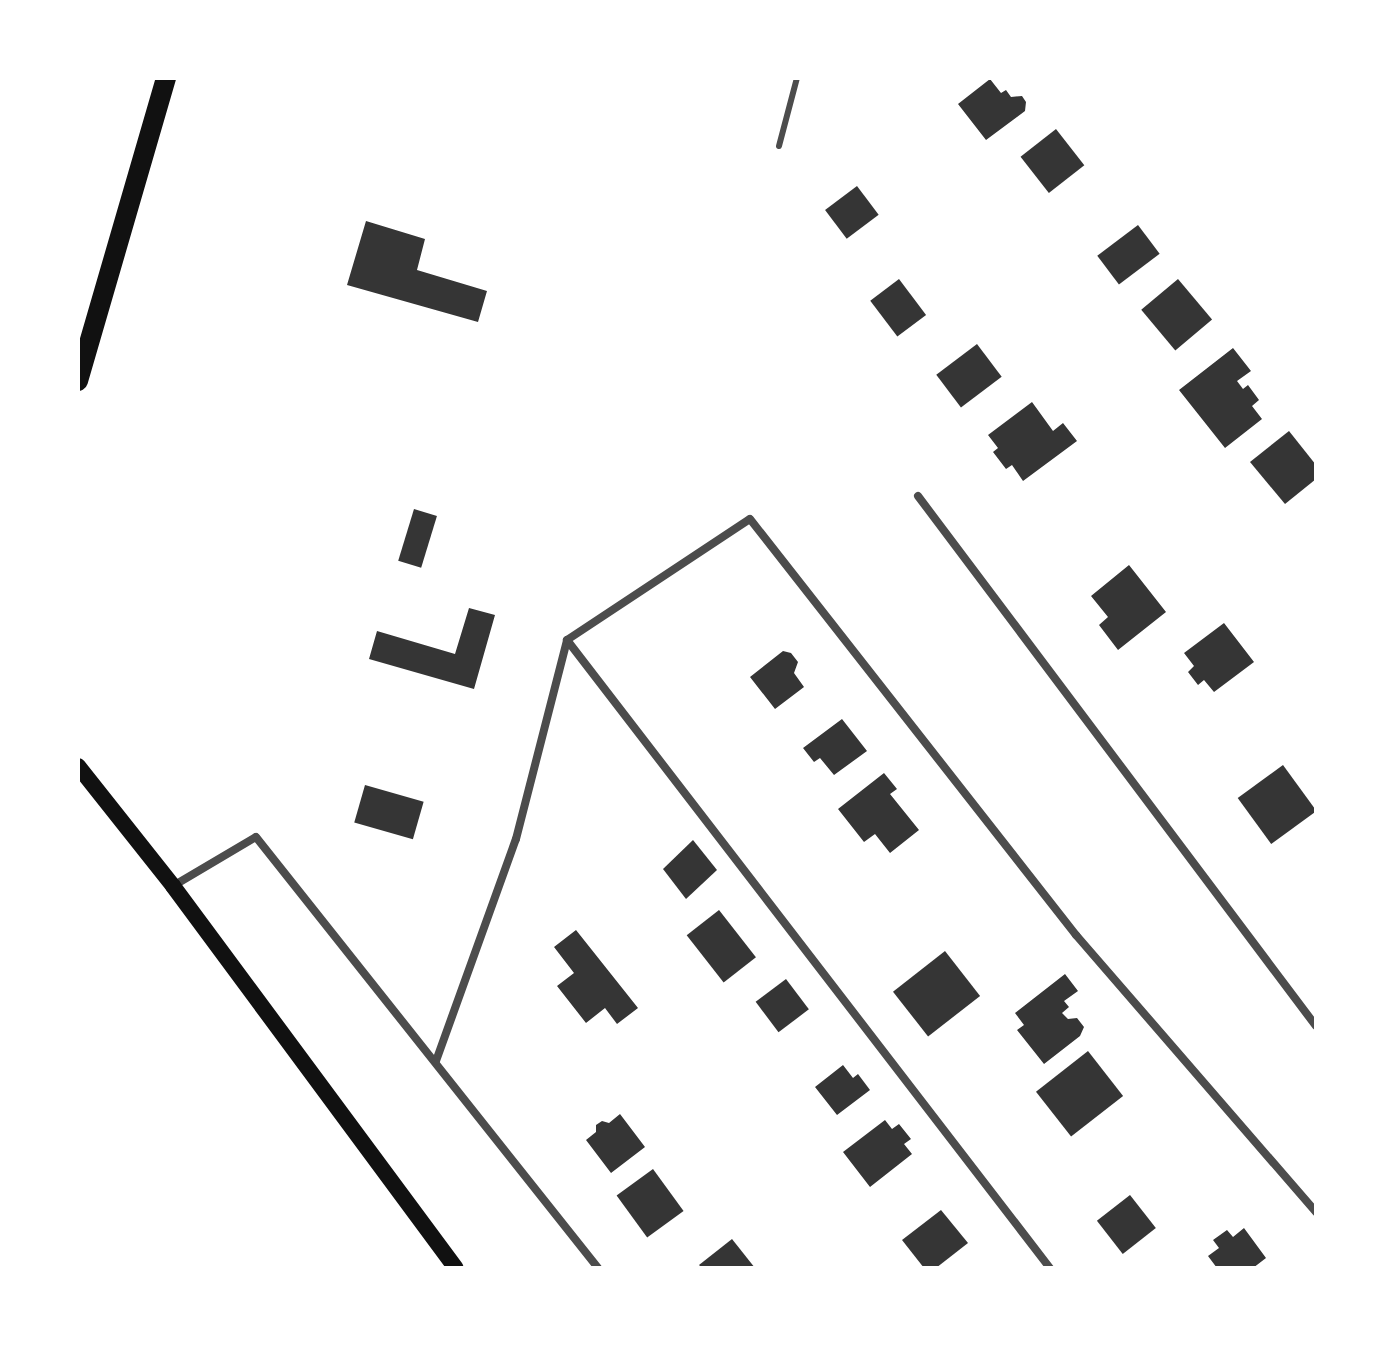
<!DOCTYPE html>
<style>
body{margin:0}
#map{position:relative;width:1394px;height:1346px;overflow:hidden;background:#fff;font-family:Georgia,serif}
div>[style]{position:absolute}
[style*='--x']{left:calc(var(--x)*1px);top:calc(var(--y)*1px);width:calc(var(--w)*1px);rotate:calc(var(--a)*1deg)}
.building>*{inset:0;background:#353535;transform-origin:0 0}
.service>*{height:6px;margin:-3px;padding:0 3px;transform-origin:3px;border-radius:3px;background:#4c4c4c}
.minor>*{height:8px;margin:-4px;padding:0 4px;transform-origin:4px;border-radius:4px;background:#4c4c4c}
.secondary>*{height:16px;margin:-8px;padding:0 8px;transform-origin:8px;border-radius:8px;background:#111}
.primary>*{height:20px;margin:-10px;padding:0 10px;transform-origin:10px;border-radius:10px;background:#111}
span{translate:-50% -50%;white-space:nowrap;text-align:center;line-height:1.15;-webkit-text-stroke:8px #fff;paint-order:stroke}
.frame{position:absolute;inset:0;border:80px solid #fff;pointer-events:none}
</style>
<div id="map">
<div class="building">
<div style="clip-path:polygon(990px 79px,1001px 93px,1006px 90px,1011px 97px,1022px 96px,1026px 102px,1025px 111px,986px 140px,958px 104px)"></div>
<div style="left:1056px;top:129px;width:46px;height:45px;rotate:52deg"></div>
<div style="left:857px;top:186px;width:36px;height:40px;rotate:53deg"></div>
<div style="clip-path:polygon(366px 221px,425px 239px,417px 270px,487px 291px,478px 322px,347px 285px)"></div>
<div style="left:1138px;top:225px;width:36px;height:51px;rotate:53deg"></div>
<div style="left:899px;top:279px;width:45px;height:36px;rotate:53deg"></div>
<div style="left:1178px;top:279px;width:53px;height:48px;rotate:50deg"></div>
<div style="left:977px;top:344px;width:41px;height:51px;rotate:53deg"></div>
<div style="clip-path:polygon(1233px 348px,1251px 371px,1237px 381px,1243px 389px,1248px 385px,1259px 400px,1252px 406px,1262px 419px,1225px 448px,1179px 390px)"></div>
<div style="clip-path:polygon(1032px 402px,1053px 431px,1063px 423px,1077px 441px,1023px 481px,1012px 465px,1006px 469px,993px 452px,998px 448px,988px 435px)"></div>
<div style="clip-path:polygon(1289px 431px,1316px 465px,1316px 479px,1285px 504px,1250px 462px)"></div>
<div style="left:414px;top:509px;width:24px;height:54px;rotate:17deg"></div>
<div style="clip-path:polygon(1129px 565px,1166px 612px,1118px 650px,1099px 625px,1108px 617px,1091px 596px)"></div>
<div style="clip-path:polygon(469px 608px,495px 615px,474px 689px,369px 659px,377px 631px,455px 654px)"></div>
<div style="clip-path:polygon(1224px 623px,1254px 662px,1214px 692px,1204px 680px,1198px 685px,1188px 672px,1194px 666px,1184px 653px)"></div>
<div style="clip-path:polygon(783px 651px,791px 653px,798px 662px,794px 673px,804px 687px,775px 709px,750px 677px)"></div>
<div style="clip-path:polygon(842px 719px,867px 751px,834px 775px,820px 758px,814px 762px,803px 748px)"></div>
<div style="left:1283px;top:765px;width:57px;height:56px;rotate:54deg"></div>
<div style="clip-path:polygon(884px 773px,897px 789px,890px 794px,919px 830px,890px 853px,875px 834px,864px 842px,838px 809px)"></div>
<div style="left:365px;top:785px;width:61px;height:39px;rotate:16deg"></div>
<div style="clip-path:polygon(693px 840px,717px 870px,686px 899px,663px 869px)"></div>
<div style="left:719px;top:910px;width:60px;height:41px;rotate:52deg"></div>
<div style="clip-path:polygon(576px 930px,638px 1008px,617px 1024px,605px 1008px,586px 1023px,557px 986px,574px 973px,554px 947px)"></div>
<div style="left:945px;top:951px;width:57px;height:66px;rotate:52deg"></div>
<div style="clip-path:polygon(1065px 974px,1078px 991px,1064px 1001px,1069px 1007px,1062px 1013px,1068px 1019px,1077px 1018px,1084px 1027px,1080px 1036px,1044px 1064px,1017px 1030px,1024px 1025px,1015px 1013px)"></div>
<div style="left:786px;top:979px;width:38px;height:38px;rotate:53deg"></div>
<div style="left:1088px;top:1051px;width:57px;height:66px;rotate:52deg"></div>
<div style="clip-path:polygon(843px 1065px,853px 1078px,858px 1074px,870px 1090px,837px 1115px,815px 1087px)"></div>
<div style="clip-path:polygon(620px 1114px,645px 1147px,611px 1173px,586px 1140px,596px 1132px,596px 1125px,602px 1121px,609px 1123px)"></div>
<div style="clip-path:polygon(885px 1120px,892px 1129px,899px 1124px,911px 1139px,904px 1144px,912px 1154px,870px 1187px,843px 1152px)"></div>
<div style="left:653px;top:1169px;width:52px;height:45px;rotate:54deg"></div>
<div style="left:1130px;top:1195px;width:42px;height:42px;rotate:52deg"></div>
<div style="clip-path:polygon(941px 1210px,968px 1243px,936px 1268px,924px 1268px,902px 1240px)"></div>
<div style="clip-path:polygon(1244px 1228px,1266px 1258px,1253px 1268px,1217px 1268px,1208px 1256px,1219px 1248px,1213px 1240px,1227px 1230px,1233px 1237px)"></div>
<div style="clip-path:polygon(732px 1239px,755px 1268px,702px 1268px,699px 1265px)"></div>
</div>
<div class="service">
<div style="--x:779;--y:146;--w:70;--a:-75.2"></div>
</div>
<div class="minor">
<div style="--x:918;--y:496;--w:663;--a:53.1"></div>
<div style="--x:567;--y:640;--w:792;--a:52.44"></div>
<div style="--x:173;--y:886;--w:96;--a:-30.6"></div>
<div style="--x:256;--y:837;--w:550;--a:51.57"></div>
<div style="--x:436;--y:1061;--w:236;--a:-70.2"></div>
<div style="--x:516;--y:839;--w:205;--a:-75.6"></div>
<div style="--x:567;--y:640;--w:219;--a:-33.5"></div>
<div style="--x:750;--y:519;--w:529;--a:51.92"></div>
<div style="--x:1076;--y:935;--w:367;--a:49.1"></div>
</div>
<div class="secondary">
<div style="--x:78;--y:766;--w:153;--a:51.6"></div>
<div style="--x:173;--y:886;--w:475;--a:53.5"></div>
</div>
<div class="primary">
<div style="--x:78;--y:381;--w:316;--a:-73.8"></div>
</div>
<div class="frame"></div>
</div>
